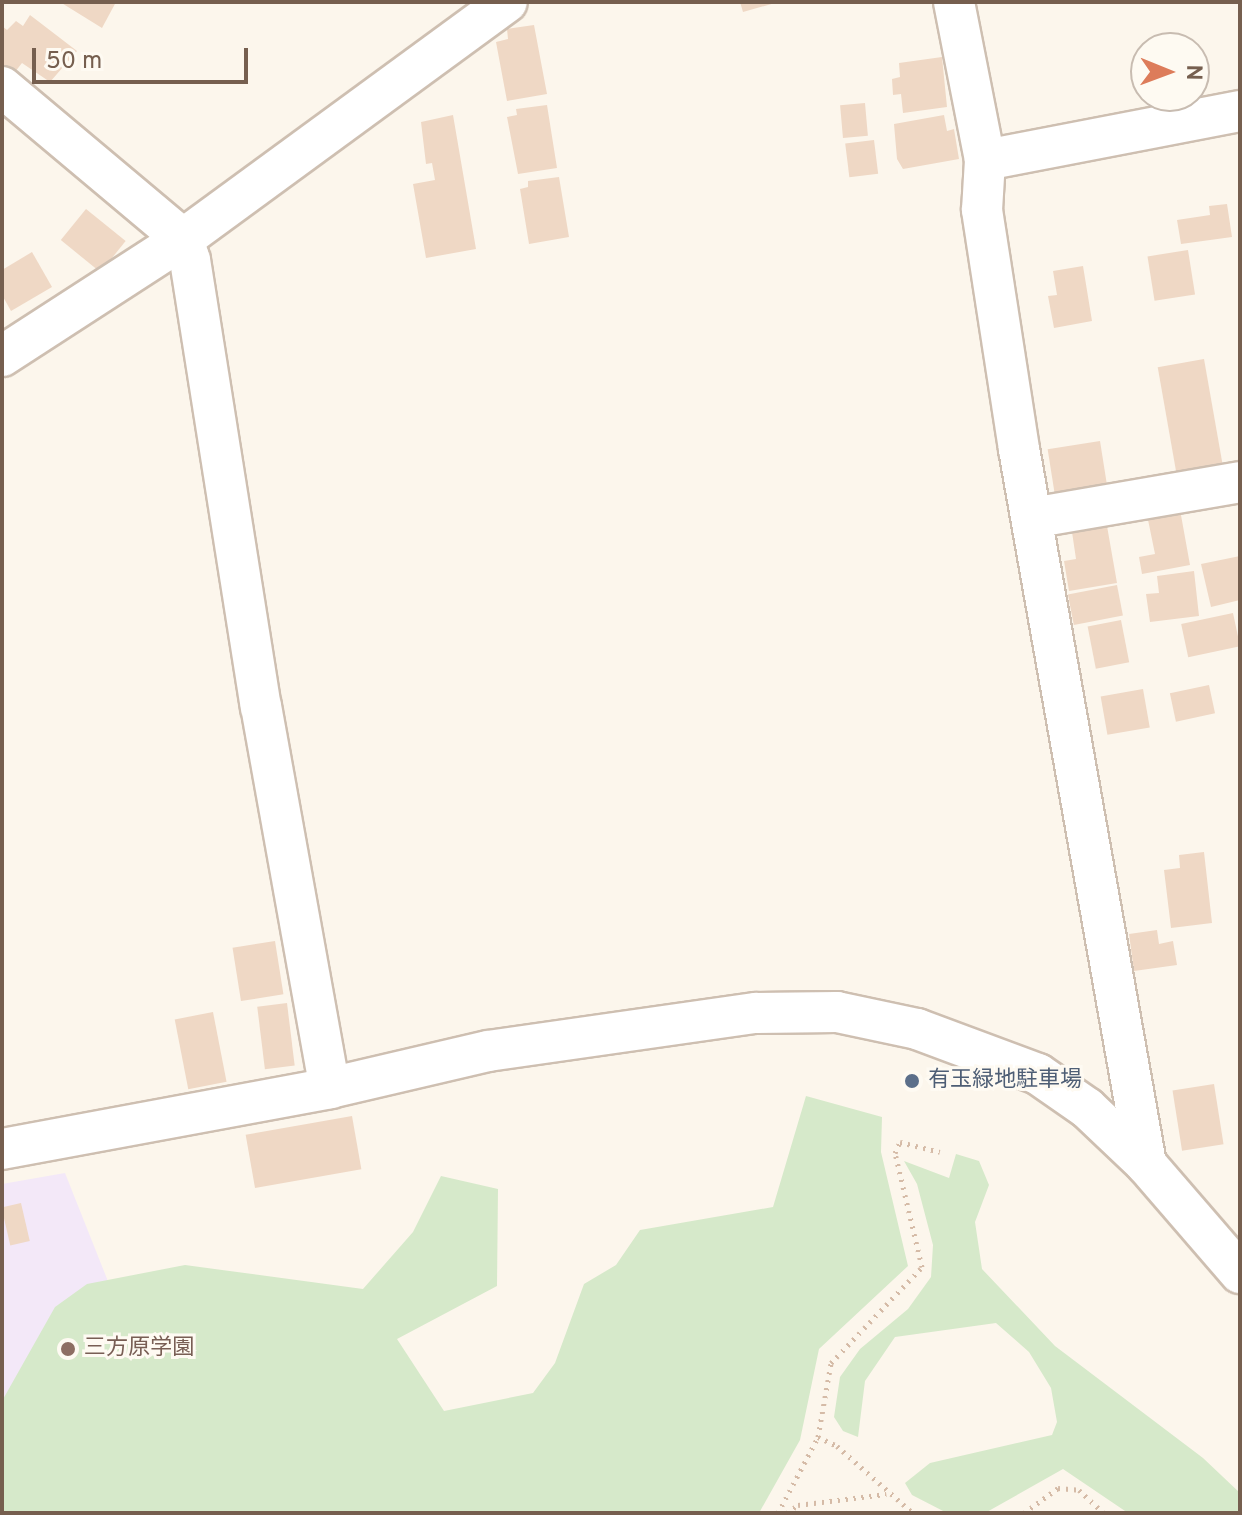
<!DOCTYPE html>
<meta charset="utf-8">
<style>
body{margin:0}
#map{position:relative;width:1242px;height:1515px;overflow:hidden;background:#fcf6ec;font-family:Overpass,"Noto Sans JP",sans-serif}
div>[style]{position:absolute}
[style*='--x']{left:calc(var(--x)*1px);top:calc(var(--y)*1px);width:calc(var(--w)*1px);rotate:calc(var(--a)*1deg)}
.education>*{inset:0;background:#f3e8f8}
.green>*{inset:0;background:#d6e9ca}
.building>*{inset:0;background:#efd8c5;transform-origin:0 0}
.path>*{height:5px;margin-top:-2.5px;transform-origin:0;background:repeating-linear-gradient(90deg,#d5bba7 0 2px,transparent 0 8px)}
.roads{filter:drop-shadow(2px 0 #cebfb1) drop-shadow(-2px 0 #cebfb1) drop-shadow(0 2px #cebfb1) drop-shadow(0 -2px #cebfb1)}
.minor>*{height:40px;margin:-20px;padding:0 20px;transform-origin:20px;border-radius:20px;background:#fff}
.dots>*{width:22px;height:22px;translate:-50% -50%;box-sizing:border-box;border:4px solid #fefaf2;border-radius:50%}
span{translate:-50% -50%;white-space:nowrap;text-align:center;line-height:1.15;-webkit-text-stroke:6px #fefaf2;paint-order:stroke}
.service-label{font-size:22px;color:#4e5e75}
.left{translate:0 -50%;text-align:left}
.education-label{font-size:22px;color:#785e54}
.frame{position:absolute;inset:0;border:4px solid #765f4f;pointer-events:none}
.north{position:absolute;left:1130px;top:32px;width:80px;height:80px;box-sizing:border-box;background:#fefaf2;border:2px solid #c8bcb1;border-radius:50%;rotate:91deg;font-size:22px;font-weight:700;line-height:32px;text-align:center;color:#765f4f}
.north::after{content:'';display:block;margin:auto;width:28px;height:36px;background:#dd7c5a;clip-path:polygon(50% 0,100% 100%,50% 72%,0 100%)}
.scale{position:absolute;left:32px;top:48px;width:216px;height:36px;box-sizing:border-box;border:4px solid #765f4f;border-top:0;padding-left:10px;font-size:24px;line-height:28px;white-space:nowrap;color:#765f4f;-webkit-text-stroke:6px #fefaf2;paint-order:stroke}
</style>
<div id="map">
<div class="education">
<div style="clip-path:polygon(65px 1173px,200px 1513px,2px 1513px,2px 1184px)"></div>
</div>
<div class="green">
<div style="clip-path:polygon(806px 1096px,882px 1117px,881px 1152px,908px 1266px,819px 1349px,800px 1440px,759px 1513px,2px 1513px,2px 1401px,55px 1307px,87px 1284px,185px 1265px,363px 1289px,413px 1232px,441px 1176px,498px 1189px,497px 1286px,397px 1339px,444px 1411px,533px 1393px,555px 1363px,584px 1284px,616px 1265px,640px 1230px,773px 1207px)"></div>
<div style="clip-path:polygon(956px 1154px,979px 1161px,989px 1185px,975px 1222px,982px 1269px,1055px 1346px,1203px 1458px,1240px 1493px,1240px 1513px,1128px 1513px,1063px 1469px,985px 1513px,947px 1513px,912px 1495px,905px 1483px,930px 1463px,1052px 1435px,1057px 1422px,1051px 1388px,1029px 1352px,996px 1323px,895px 1337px,865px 1381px,858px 1437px,843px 1431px,834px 1417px,840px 1377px,860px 1349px,908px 1309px,931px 1277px,933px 1245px,917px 1184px,904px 1161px,949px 1178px)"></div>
</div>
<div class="building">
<div style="clip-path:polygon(60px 2px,116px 2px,102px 28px)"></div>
<div style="clip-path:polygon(740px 2px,775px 2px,775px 3px,743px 12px)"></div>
<div style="clip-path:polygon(30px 15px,77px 51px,50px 82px,22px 63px,11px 77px,2px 69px,2px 26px,7px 30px,16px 21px,23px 26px)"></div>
<div style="clip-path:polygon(534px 25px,547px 94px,507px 101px,496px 42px,508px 39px,507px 29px)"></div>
<div style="clip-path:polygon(942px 57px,947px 107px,903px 113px,901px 94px,893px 95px,892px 79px,900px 77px,899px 63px)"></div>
<div style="left:865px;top:103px;width:33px;height:25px;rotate:85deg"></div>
<div style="clip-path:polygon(547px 105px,557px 168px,518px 174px,507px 117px,517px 115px,516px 109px)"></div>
<div style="clip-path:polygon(453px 115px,476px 249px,426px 258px,413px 184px,435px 180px,432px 163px,426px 164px,421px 122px)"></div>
<div style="clip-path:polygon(944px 115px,947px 131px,954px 129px,959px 159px,903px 169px,897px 159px,894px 124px)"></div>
<div style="left:874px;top:140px;width:34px;height:29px;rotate:83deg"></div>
<div style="clip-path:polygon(559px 177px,569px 237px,529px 244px,520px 189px,528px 187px,528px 181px)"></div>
<div style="clip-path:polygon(1227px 204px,1232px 237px,1181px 244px,1177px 220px,1210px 215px,1209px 206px)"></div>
<div style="left:86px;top:209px;width:51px;height:40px;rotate:39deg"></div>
<div style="left:1188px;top:250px;width:45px;height:41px;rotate:81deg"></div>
<div style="clip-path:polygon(32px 252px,52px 287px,11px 311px,2px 295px,2px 270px)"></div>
<div style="clip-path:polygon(1083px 266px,1092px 321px,1054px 328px,1048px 296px,1057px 295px,1053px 271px)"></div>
<div style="left:1204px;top:359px;width:115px;height:47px;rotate:80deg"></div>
<div style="left:1100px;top:441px;width:53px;height:53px;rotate:81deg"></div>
<div style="clip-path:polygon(1179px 504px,1190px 565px,1142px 574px,1139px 557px,1155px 554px,1146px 510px)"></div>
<div style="clip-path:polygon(1107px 526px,1117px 583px,1069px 591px,1064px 561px,1076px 559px,1072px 532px)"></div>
<div style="clip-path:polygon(1240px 556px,1240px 600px,1211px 607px,1201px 564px)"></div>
<div style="clip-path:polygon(1194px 571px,1199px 616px,1150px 622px,1146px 594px,1159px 593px,1157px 576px)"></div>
<div style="left:1117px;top:585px;width:31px;height:50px;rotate:79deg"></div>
<div style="left:1233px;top:613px;width:34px;height:53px;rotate:78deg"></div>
<div style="left:1121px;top:620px;width:43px;height:34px;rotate:79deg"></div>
<div style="left:1209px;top:685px;width:29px;height:40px;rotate:78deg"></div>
<div style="left:1143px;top:689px;width:39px;height:43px;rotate:80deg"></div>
<div style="clip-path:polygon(1204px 852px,1212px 923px,1171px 928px,1164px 870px,1180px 868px,1179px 855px)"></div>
<div style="clip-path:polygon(1157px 930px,1159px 944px,1173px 941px,1177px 965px,1134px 971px,1129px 934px)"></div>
<div style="left:275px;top:941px;width:54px;height:43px;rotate:81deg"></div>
<div style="left:287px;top:1003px;width:63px;height:30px;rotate:83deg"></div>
<div style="left:213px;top:1012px;width:71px;height:39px;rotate:79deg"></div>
<div style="left:1214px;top:1084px;width:61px;height:42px;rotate:81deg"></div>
<div style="left:352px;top:1116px;width:54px;height:108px;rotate:80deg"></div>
<div style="left:21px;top:1203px;width:39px;height:20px;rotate:77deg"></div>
</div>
<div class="path">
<div style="--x:818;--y:1437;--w:21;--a:25"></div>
<div style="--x:837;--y:1446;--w:101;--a:41.4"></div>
<div style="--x:778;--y:1513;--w:86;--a:-62.2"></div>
<div style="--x:818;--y:1437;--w:75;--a:-80"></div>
<div style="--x:831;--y:1363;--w:132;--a:-46.5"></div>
<div style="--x:922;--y:1267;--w:117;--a:-103.3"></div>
<div style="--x:895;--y:1153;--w:12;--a:-66"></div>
<div style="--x:900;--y:1142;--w:41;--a:14"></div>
<div style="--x:787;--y:1513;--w:14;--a:-36"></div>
<div style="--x:798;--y:1505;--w:89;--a:-7.1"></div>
<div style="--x:1024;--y:1513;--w:42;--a:-36.3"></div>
<div style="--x:1058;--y:1488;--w:21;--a:5"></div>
<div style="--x:1079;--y:1490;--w:34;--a:43"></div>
</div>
<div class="roads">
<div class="minor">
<div style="--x:954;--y:2;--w:161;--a:78.9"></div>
<div style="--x:985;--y:160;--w:50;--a:93.4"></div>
<div style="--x:982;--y:210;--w:242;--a:81.2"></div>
<div style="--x:1019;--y:449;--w:726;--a:79.93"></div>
<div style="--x:2;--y:87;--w:236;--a:40"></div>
<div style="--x:183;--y:239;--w:22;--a:72"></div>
<div style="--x:190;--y:260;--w:452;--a:81"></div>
<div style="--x:261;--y:706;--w:388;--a:79.8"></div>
<div style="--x:985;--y:160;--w:260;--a:-10.9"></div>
<div style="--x:2;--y:356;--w:216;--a:-32.9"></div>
<div style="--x:183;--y:239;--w:401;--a:-36.2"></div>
<div style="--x:1032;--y:518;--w:211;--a:-9.8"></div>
<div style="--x:2;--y:1149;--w:334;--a:-10.5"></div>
<div style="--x:330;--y:1088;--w:162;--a:-13.2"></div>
<div style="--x:488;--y:1051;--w:271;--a:-8.1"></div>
<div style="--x:756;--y:1013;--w:81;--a:-0.7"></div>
<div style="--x:837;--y:1012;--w:82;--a:12"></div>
<div style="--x:917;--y:1029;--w:129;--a:20.4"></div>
<div style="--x:1038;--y:1074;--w:60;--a:34.8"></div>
<div style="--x:1087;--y:1108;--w:81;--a:43.5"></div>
<div style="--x:1146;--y:1164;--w:144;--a:49.2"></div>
</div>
</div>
<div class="dots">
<div style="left:912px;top:1081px;background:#5c6f8a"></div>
<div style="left:68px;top:1349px;background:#8d6e63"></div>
</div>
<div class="service-label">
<span class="left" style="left:928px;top:1081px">有玉緑地駐車場</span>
</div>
<div class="education-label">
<span class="left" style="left:84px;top:1349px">三方原学園</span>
</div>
<div class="frame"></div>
<div class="north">N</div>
<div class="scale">50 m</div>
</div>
